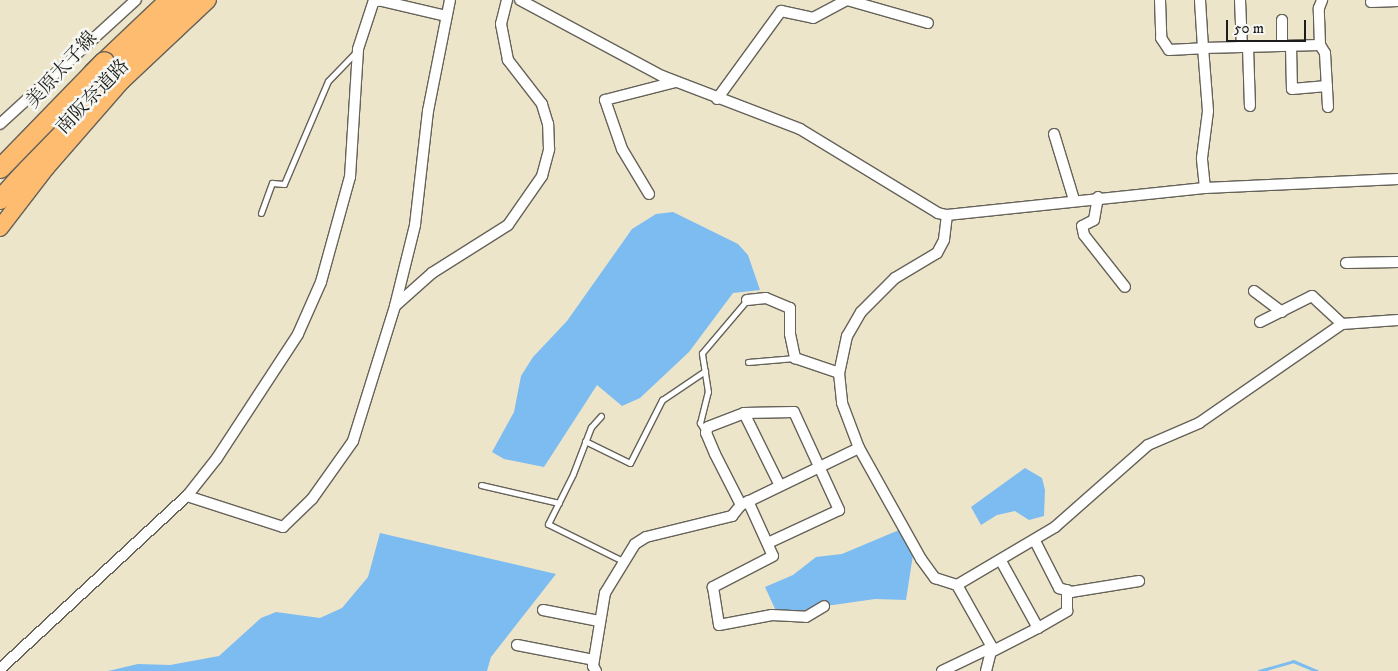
<!DOCTYPE html>
<meta charset="utf-8">
<style>
body{margin:0}
#map{position:relative;width:1398px;height:671px;overflow:hidden;background:#ede5ca;font-family:"IM FELL DW Pica","Noto Serif JP",serif}
div>[style]{position:absolute}
[style*='--x']{left:calc(var(--x)*1px);top:calc(var(--y)*1px);width:calc(var(--w)*1px);rotate:calc(var(--a)*1deg)}
.water>*{inset:0;background:#7cbcf0}
.stream>*{height:3px;margin:-1.5px;padding:0 1.5px;transform-origin:1.5px;border-radius:1.5px;background:#7cbcf0}
.roads{filter:drop-shadow(1px 0 #656259) drop-shadow(-1px 0 #656259) drop-shadow(0 1px #656259) drop-shadow(0 -1px #656259)}
.service>*{height:5px;margin:-2.5px;padding:0 2.5px;transform-origin:2.5px;border-radius:2.5px;background:#fff}
.minor>*{height:10px;margin:-5px;padding:0 5px;transform-origin:5px;border-radius:5px;background:#fff}
.primary>*{height:16px;margin:-8px;padding:0 8px;transform-origin:8px;border-radius:8px;background:#fdbc6f}
.motorway>*{height:19px;margin:-9.5px;padding:0 9.5px;transform-origin:9.5px;border-radius:9.5px;background:#fdbc6f}
.bridges{filter:drop-shadow(1px 0 #656259) drop-shadow(-1px 0 #656259) drop-shadow(0 1px #656259) drop-shadow(0 -1px #656259)}
.motorway-bridge>*{height:19px;margin:-9.5px;padding:0 9.5px;transform-origin:9.5px;border-radius:9.5px;background:#fdbc6f}
span{translate:-50% -50%;white-space:nowrap;text-align:center;line-height:1.15;-webkit-text-stroke:5px #f6f6f2;paint-order:stroke}
.street-label{font-size:19px;color:#1c1c1c}
.scale{position:absolute;left:1226px;top:20px;width:80px;height:22px;box-sizing:border-box;border:2px solid #1c1c1c;border-top:0;padding-left:6px;font-size:15px;line-height:18px;white-space:nowrap;color:#1c1c1c;-webkit-text-stroke:4px #f6f6f2;paint-order:stroke}
</style>
<div id="map">
<div class="water">
<div style="clip-path:polygon(673px 212px,738px 244px,748px 255px,760px 290px,733px 293px,689px 352px,640px 398px,622px 406px,597px 385px,544px 467px,504px 459px,492px 452px,514px 412px,521px 376px,533px 357px,567px 321px,632px 229px,656px 214px)"></div>
<div style="clip-path:polygon(1025px 468px,1042px 478px,1045px 490px,1044px 516px,1029px 520px,1015px 511px,997px 515px,981px 525px,971px 507px)"></div>
<div style="clip-path:polygon(899px 530px,913px 555px,906px 600px,875px 599px,826px 606px,825px 602px,806px 612px,776px 611px,765px 587px,793px 575px,816px 557px,842px 554px)"></div>
<div style="clip-path:polygon(380px 533px,556px 574px,491px 657px,487px 671px,108px 671px,138px 664px,170px 665px,219px 656px,261px 618px,276px 612px,320px 618px,342px 608px,368px 577px)"></div>
</div>
<div class="stream">
<div style="--x:1259;--y:671;--w:35;--a:-16"></div>
<div style="--x:1293;--y:661;--w:26;--a:23"></div>
</div>
<div class="roads">
<div class="service">
<div style="--x:261;--y:213;--w:32;--a:-70"></div>
<div style="--x:272;--y:183;--w:12;--a:5"></div>
<div style="--x:284;--y:184;--w:112;--a:-66.9"></div>
<div style="--x:328;--y:81;--w:40;--a:-46"></div>
<div style="--x:748;--y:362;--w:47;--a:-4.9"></div>
<div style="--x:601;--y:416;--w:15;--a:132"></div>
<div style="--x:591;--y:427;--w:50;--a:111"></div>
<div style="--x:573;--y:474;--w:56;--a:116.6"></div>
<div style="--x:548;--y:524;--w:84;--a:26.3"></div>
<div style="--x:706;--y:433;--w:12;--a:-121"></div>
<div style="--x:700;--y:423;--w:32;--a:-76"></div>
<div style="--x:708;--y:392;--w:39;--a:-99"></div>
<div style="--x:702;--y:353;--w:70;--a:-49.7"></div>
<div style="--x:585;--y:441;--w:50;--a:26.1"></div>
<div style="--x:630;--y:463;--w:71;--a:-63.1"></div>
<div style="--x:662;--y:400;--w:52;--a:-34"></div>
<div style="--x:481;--y:485;--w:80;--a:13"></div>
</div>
<div class="minor">
<div style="--x:378;--y:0;--w:70;--a:13.2"></div>
<div style="--x:520;--y:0;--w:161;--a:28.2"></div>
<div style="--x:662;--y:76;--w:148;--a:21"></div>
<div style="--x:800;--y:129;--w:162;--a:31.3"></div>
<div style="--x:938;--y:213;--w:9;--a:13"></div>
<div style="--x:947;--y:215;--w:259;--a:-6"></div>
<div style="--x:1205;--y:188;--w:193;--a:-2.7"></div>
<div style="--x:1160;--y:0;--w:38;--a:88"></div>
<div style="--x:1161;--y:38;--w:14;--a:56"></div>
<div style="--x:1169;--y:50;--w:34;--a:-3"></div>
<div style="--x:1203;--y:48;--w:48;--a:-93.6"></div>
<div style="--x:1240;--y:0;--w:47;--a:87.6"></div>
<div style="--x:1371;--y:2;--w:27;--a:-2"></div>
<div style="--x:1282;--y:20;--w:26;--a:90"></div>
<div style="--x:1320;--y:45;--w:9;--a:58"></div>
<div style="--x:1325;--y:53;--w:54;--a:86.8"></div>
<div style="--x:1291;--y:46;--w:43;--a:88.7"></div>
<div style="--x:1292;--y:89;--w:35;--a:-5"></div>
<div style="--x:1248;--y:47;--w:59;--a:88.1"></div>
<div style="--x:717;--y:99;--w:109;--a:-54"></div>
<div style="--x:781;--y:11;--w:33;--a:12"></div>
<div style="--x:813;--y:18;--w:38;--a:-28"></div>
<div style="--x:847;--y:0;--w:84;--a:15.9"></div>
<div style="--x:0;--y:124;--w:184;--a:-42.4"></div>
<div style="--x:1054;--y:134;--w:69;--a:73.1"></div>
<div style="--x:1205;--y:188;--w:30;--a:-96"></div>
<div style="--x:1202;--y:158;--w:47;--a:-82.7"></div>
<div style="--x:1208;--y:111;--w:63;--a:-94.5"></div>
<div style="--x:1203;--y:48;--w:117;--a:-1.5"></div>
<div style="--x:1320;--y:45;--w:37;--a:-92"></div>
<div style="--x:1319;--y:8;--w:9;--a:-69"></div>
<div style="--x:649;--y:194;--w:52;--a:-121"></div>
<div style="--x:622;--y:149;--w:52;--a:-109.1"></div>
<div style="--x:605;--y:100;--w:72;--a:-14.4"></div>
<div style="--x:1098;--y:197;--w:23;--a:100"></div>
<div style="--x:1094;--y:220;--w:13;--a:153"></div>
<div style="--x:1082;--y:226;--w:9;--a:77"></div>
<div style="--x:1084;--y:235;--w:66;--a:51.7"></div>
<div style="--x:947;--y:215;--w:25;--a:97"></div>
<div style="--x:944;--y:240;--w:15;--a:118"></div>
<div style="--x:937;--y:253;--w:49;--a:149.2"></div>
<div style="--x:895;--y:278;--w:48;--a:135"></div>
<div style="--x:861;--y:312;--w:28;--a:120"></div>
<div style="--x:847;--y:336;--w:38;--a:102"></div>
<div style="--x:839;--y:373;--w:30;--a:84"></div>
<div style="--x:842;--y:403;--w:48;--a:69.3"></div>
<div style="--x:859;--y:448;--w:127;--a:60.8"></div>
<div style="--x:921;--y:559;--w:24;--a:54"></div>
<div style="--x:935;--y:578;--w:23;--a:18"></div>
<div style="--x:957;--y:585;--w:71;--a:60.6"></div>
<div style="--x:992;--y:647;--w:25;--a:104"></div>
<div style="--x:1346;--y:263;--w:52;--a:-1.1"></div>
<div style="--x:1254;--y:291;--w:35;--a:37"></div>
<div style="--x:747;--y:300;--w:19;--a:-6"></div>
<div style="--x:766;--y:298;--w:26;--a:23"></div>
<div style="--x:790;--y:308;--w:26;--a:90"></div>
<div style="--x:790;--y:334;--w:25;--a:78"></div>
<div style="--x:795;--y:358;--w:46;--a:18.8"></div>
<div style="--x:395;--y:306;--w:83;--a:-76.1"></div>
<div style="--x:415;--y:225;--w:115;--a:-83.5"></div>
<div style="--x:428;--y:111;--w:113;--a:-78.8"></div>
<div style="--x:1260;--y:322;--w:58;--a:-26.6"></div>
<div style="--x:1312;--y:296;--w:41;--a:43"></div>
<div style="--x:744;--y:413;--w:81;--a:63.7"></div>
<div style="--x:187;--y:496;--w:48;--a:-51.7"></div>
<div style="--x:217;--y:458;--w:148;--a:-56.8"></div>
<div style="--x:298;--y:334;--w:57;--a:-66.1"></div>
<div style="--x:321;--y:282;--w:109;--a:-74.6"></div>
<div style="--x:350;--y:177;--w:128;--a:-86.4"></div>
<div style="--x:358;--y:49;--w:52;--a:-71.9"></div>
<div style="--x:374;--y:0;--w:4;--a:14"></div>
<div style="--x:748;--y:501;--w:60;--a:65.6"></div>
<div style="--x:773;--y:556;--w:68;--a:152.7"></div>
<div style="--x:713;--y:587;--w:38;--a:81"></div>
<div style="--x:719;--y:625;--w:54;--a:-10.7"></div>
<div style="--x:772;--y:615;--w:34;--a:3"></div>
<div style="--x:806;--y:617;--w:21;--a:-31"></div>
<div style="--x:741;--y:505;--w:57;--a:-117"></div>
<div style="--x:715;--y:454;--w:23;--a:-113"></div>
<div style="--x:706;--y:433;--w:6;--a:-72"></div>
<div style="--x:708;--y:427;--w:39;--a:-21"></div>
<div style="--x:744;--y:413;--w:50;--a:-1.1"></div>
<div style="--x:794;--y:412;--w:108;--a:65.3"></div>
<div style="--x:839;--y:510;--w:78;--a:155.1"></div>
<div style="--x:1035;--y:541;--w:53;--a:62.9"></div>
<div style="--x:1059;--y:588;--w:13;--a:18"></div>
<div style="--x:1071;--y:592;--w:69;--a:-9.2"></div>
<div style="--x:957;--y:585;--w:114;--a:-30.6"></div>
<div style="--x:1055;--y:527;--w:124;--a:-41.4"></div>
<div style="--x:1148;--y:445;--w:56;--a:-23.3"></div>
<div style="--x:1199;--y:423;--w:174;--a:-34.7"></div>
<div style="--x:1342;--y:324;--w:56;--a:-4.1"></div>
<div style="--x:543;--y:610;--w:57;--a:11.1"></div>
<div style="--x:1038;--y:628;--w:34;--a:-30"></div>
<div style="--x:1067;--y:611;--w:21;--a:-90"></div>
<div style="--x:517;--y:645;--w:78;--a:11"></div>
<div style="--x:991;--y:652;--w:53;--a:-27.1"></div>
<div style="--x:1038;--y:628;--w:77;--a:-118.9"></div>
<div style="--x:0;--y:669;--w:255;--a:-42.8"></div>
<div style="--x:187;--y:496;--w:101;--a:17.9"></div>
<div style="--x:283;--y:527;--w:40;--a:-44"></div>
<div style="--x:312;--y:499;--w:71;--a:-54.7"></div>
<div style="--x:353;--y:441;--w:141;--a:-72.7"></div>
<div style="--x:395;--y:306;--w:50;--a:-41.7"></div>
<div style="--x:432;--y:273;--w:90;--a:-32.3"></div>
<div style="--x:508;--y:225;--w:60;--a:-55.2"></div>
<div style="--x:542;--y:176;--w:28;--a:-75"></div>
<div style="--x:549;--y:149;--w:25;--a:-92"></div>
<div style="--x:548;--y:124;--w:21;--a:-107"></div>
<div style="--x:542;--y:104;--w:56;--a:-127.7"></div>
<div style="--x:508;--y:60;--w:37;--a:-101"></div>
<div style="--x:501;--y:24;--w:25;--a:-76"></div>
<div style="--x:596;--y:671;--w:6;--a:-121"></div>
<div style="--x:593;--y:666;--w:74;--a:-80.7"></div>
<div style="--x:605;--y:593;--w:57;--a:-58.5"></div>
<div style="--x:635;--y:544;--w:13;--a:-32"></div>
<div style="--x:646;--y:537;--w:89;--a:-13.7"></div>
<div style="--x:732;--y:516;--w:14;--a:-51"></div>
<div style="--x:741;--y:505;--w:131;--a:-25.8"></div>
<div style="--x:942;--y:671;--w:55;--a:-25.6"></div>
</div>
<div class="primary">
<div style="--x:0;--y:228;--w:76;--a:-52.5"></div>
<div style="--x:46;--y:168;--w:116;--a:-48.9"></div>
<div style="--x:122;--y:81;--w:118;--a:-43.3"></div>
</div>
<div class="motorway">
<div style="--x:93;--y:72;--w:105;--a:-43.5"></div>
<div style="--x:0;--y:199;--w:123;--a:-48.3"></div>
<div style="--x:82;--y:107;--w:153;--a:-44.5"></div>
</div>
</div>
<div class="bridges">
<div class="motorway-bridge">
<div style="--x:0;--y:168;--w:149;--a:-45.8"></div>
</div>
</div>
<div class="street-label">
<span style="left:62px;top:70px;rotate:-48deg">美原太子線</span>
<span style="left:93px;top:97px;rotate:-46deg">南阪奈道路</span>
</div>
<div class="scale">50 m</div>
</div>
